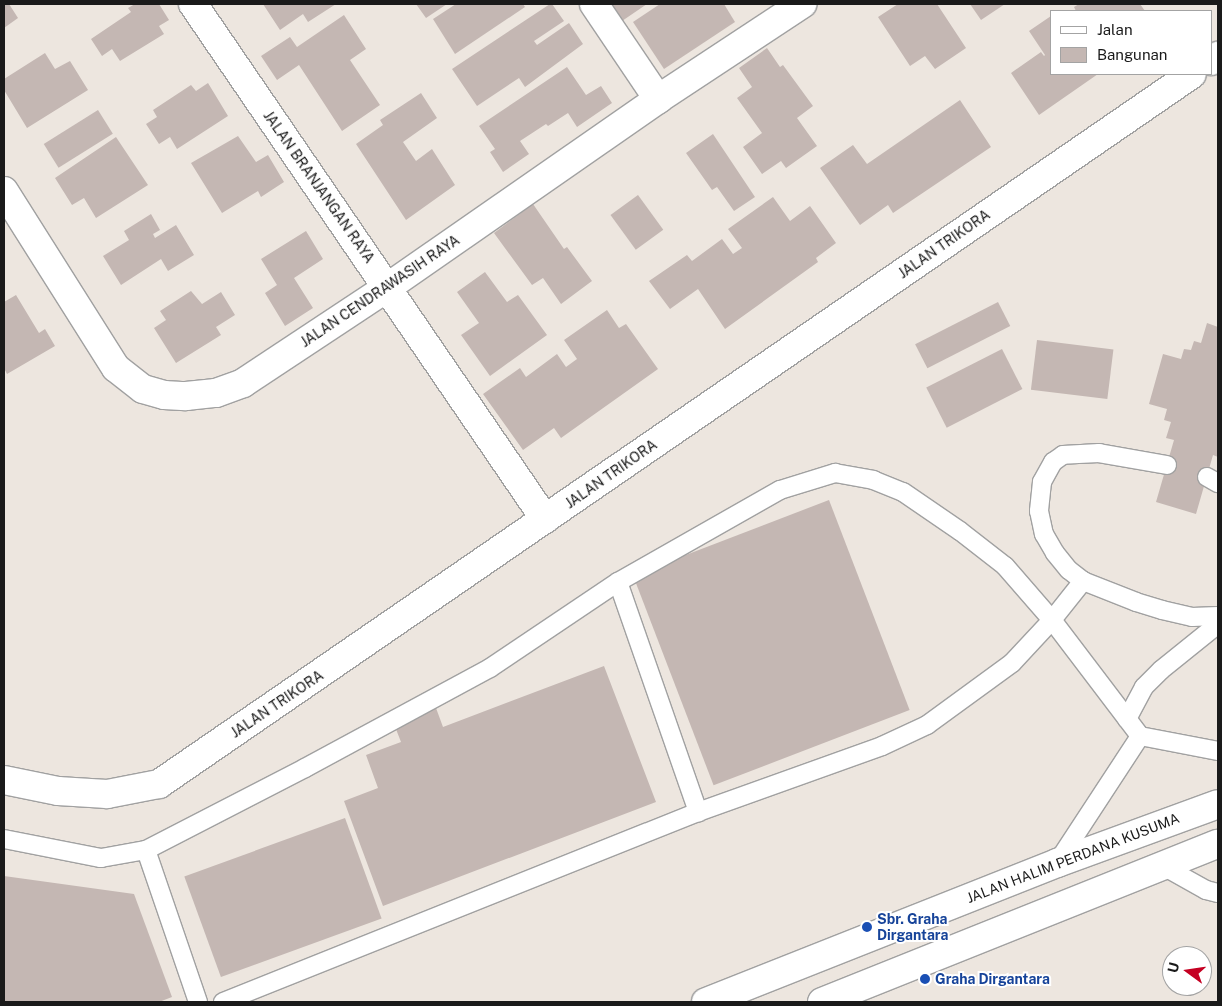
<!DOCTYPE html>
<style>
body{margin:0}
#map{position:relative;width:1222px;height:1006px;overflow:hidden;background:#ede6df;font-family:"Public Sans",sans-serif}
div>[style]{position:absolute}
[style*='--x']{left:calc(var(--x)*1px);top:calc(var(--y)*1px);width:calc(var(--w)*1px);rotate:calc(var(--a)*1deg)}
.building>*{inset:0;background:#c4b7b3;transform-origin:0 0}
.roads{filter:drop-shadow(1px 0 #a1a1a1) drop-shadow(-1px 0 #a1a1a1) drop-shadow(0 1px #a1a1a1) drop-shadow(0 -1px #a1a1a1)}
.service>*{height:18px;margin:-9px;padding:0 9px;transform-origin:9px;border-radius:9px;background:#fff}
.minor>*{height:28px;margin:-14px;padding:0 14px;transform-origin:14px;border-radius:14px;background:#fff}
.tertiary>*{height:28px;margin:-14px;padding:0 14px;transform-origin:14px;border-radius:14px;background:#fff}
.dots>*{width:14px;height:14px;translate:-50% -50%;box-sizing:border-box;border:2px solid #fff;border-radius:50%}
span{translate:-50% -50%;white-space:nowrap;text-align:center;line-height:1.15;-webkit-text-stroke:4px #fff;paint-order:stroke}
.street-label{font-size:14px;color:#1a1a1a}
.transit-label{font-size:14px;color:#164399;font-weight:700}
.left{translate:0 -50%;text-align:left}
.frame{position:absolute;inset:0;border:5px solid #1a1a1a;pointer-events:none}
.legend{position:absolute;left:1050px;top:10px;width:162px;height:65px;box-sizing:border-box;background:#fff;border:1px solid #a3a3a3;margin:0;padding:6px 9px;list-style:none;font-size:15px;color:#1a1a1a}
.legend li{display:flex;align-items:center;gap:10px;height:25px}
.legend b{width:25px;border:1px solid #a3a3a3}
.north{position:absolute;left:1162px;top:946px;width:50px;height:50px;box-sizing:border-box;background:#fff;border:1px solid #a3a3a3;border-radius:50%;rotate:284deg;font-size:14px;font-weight:700;line-height:20px;text-align:center;color:#1a1a1a}
.north::after{content:'';display:block;margin:auto;width:18px;height:22px;background:#c50022;clip-path:polygon(50% 0,100% 100%,50% 72%,0 100%)}
</style>
<div id="map">
<div class="building">
<div style="clip-path:polygon(4px 4px,9px 4px,18px 18px,4px 28px)"></div>
<div style="clip-path:polygon(135px 4px,159px 4px,169px 20px,159px 26px,164px 34px,120px 61px,112px 49px,102px 56px,91px 39px,131px 12px,128px 8px)"></div>
<div style="clip-path:polygon(263px 4px,336px 4px,308px 22px,303px 14px,280px 30px)"></div>
<div style="clip-path:polygon(416px 4px,447px 4px,426px 18px)"></div>
<div style="clip-path:polygon(456px 4px,523px 4px,525px 7px,455px 54px,433px 19px)"></div>
<div style="clip-path:polygon(550px 4px,552px 4px,564px 21px,534px 41px,537px 45px,569px 23px,583px 44px,525px 87px,519px 78px,477px 106px,452px 69px)"></div>
<div style="clip-path:polygon(611px 4px,647px 4px,622px 21px)"></div>
<div style="clip-path:polygon(660px 4px,724px 4px,735px 22px,664px 69px,633px 22px)"></div>
<div style="clip-path:polygon(898px 4px,937px 4px,966px 48px,935px 69px,925px 56px,910px 66px,878px 17px)"></div>
<div style="clip-path:polygon(970px 4px,1005px 4px,981px 20px)"></div>
<div style="clip-path:polygon(1079px 4px,1140px 4px,1145px 11px,1076px 11px,1074px 7px)"></div>
<div style="clip-path:polygon(344px 15px,366px 49px,350px 60px,380px 105px,342px 131px,299px 65px,277px 80px,261px 56px,290px 37px,297px 47px)"></div>
<div style="clip-path:polygon(1051px 16px,1051px 74px,1098px 74px,1039px 115px,1011px 73px,1041px 52px,1044px 56px,1045px 55px,1029px 31px)"></div>
<div style="clip-path:polygon(767px 48px,780px 67px,783px 65px,813px 106px,797px 118px,817px 146px,786px 168px,781px 161px,762px 174px,743px 147px,762px 133px,737px 98px,752px 87px,739px 68px)"></div>
<div style="clip-path:polygon(45px 53px,55px 69px,70px 61px,88px 90px,27px 128px,4px 90px,4px 79px)"></div>
<div style="clip-path:polygon(567px 67px,586px 95px,601px 86px,612px 103px,577px 127px,568px 113px,548px 126px,546px 124px,520px 141px,529px 154px,503px 172px,490px 152px,495px 149px,479px 126px)"></div>
<div style="clip-path:polygon(208px 83px,228px 116px,177px 149px,170px 137px,159px 144px,146px 124px,157px 117px,153px 110px,191px 85px,196px 91px)"></div>
<div style="clip-path:polygon(421px 93px,437px 118px,403px 142px,416px 161px,432px 149px,455px 185px,406px 220px,356px 144px,383px 125px,380px 120px)"></div>
<div style="clip-path:polygon(960px 100px,991px 147px,893px 213px,888px 205px,860px 225px,820px 168px,853px 145px,867px 164px)"></div>
<div style="left:98px;top:110px;width:28px;height:64px;rotate:58deg"></div>
<div style="clip-path:polygon(713px 134px,755px 197px,734px 211px,717px 187px,712px 190px,686px 153px)"></div>
<div style="clip-path:polygon(238px 136px,256px 162px,268px 155px,284px 182px,261px 197px,258px 191px,222px 213px,191px 163px)"></div>
<div style="clip-path:polygon(116px 137px,148px 185px,96px 218px,84px 198px,72px 205px,55px 178px)"></div>
<div style="left:638px;top:195px;width:43px;height:34px;rotate:54deg"></div>
<div style="clip-path:polygon(773px 197px,790px 221px,810px 206px,836px 243px,816px 258px,818px 262px,725px 329px,698px 289px,670px 309px,649px 281px,687px 255px,692px 261px,722px 239px,733px 254px,742px 248px,728px 229px)"></div>
<div style="clip-path:polygon(533px 204px,564px 249px,567px 247px,592px 281px,561px 304px,543px 278px,532px 285px,494px 233px)"></div>
<div style="clip-path:polygon(151px 214px,160px 230px,153px 234px,155px 238px,176px 225px,194px 255px,168px 271px,161px 259px,121px 285px,103px 256px,129px 240px,124px 231px)"></div>
<div style="clip-path:polygon(306px 231px,323px 259px,294px 278px,313px 308px,285px 326px,265px 293px,277px 285px,261px 259px)"></div>
<div style="clip-path:polygon(485px 272px,507px 302px,518px 295px,547px 335px,490px 376px,461px 335px,479px 323px,457px 292px)"></div>
<div style="clip-path:polygon(191px 291px,202px 304px,221px 292px,235px 315px,216px 327px,221px 335px,176px 363px,154px 328px,166px 320px,160px 311px)"></div>
<div style="clip-path:polygon(16px 295px,39px 333px,45px 329px,55px 346px,7px 374px,4px 368px,4px 302px)"></div>
<div style="left:998px;top:302px;width:27px;height:93px;rotate:63deg"></div>
<div style="clip-path:polygon(607px 310px,619px 328px,626px 324px,658px 369px,561px 438px,554px 428px,523px 450px,483px 394px,520px 368px,526px 377px,557px 354px,566px 367px,577px 359px,564px 340px)"></div>
<div style="clip-path:polygon(1207px 323px,1218px 327px,1218px 457px,1213px 455px,1196px 514px,1156px 502px,1174px 440px,1166px 438px,1171px 422px,1164px 420px,1167px 409px,1149px 404px,1163px 354px,1181px 359px,1184px 349px,1191px 350px,1194px 341px,1201px 343px)"></div>
<div style="left:1037px;top:340px;width:77px;height:50px;rotate:7deg"></div>
<div style="left:1002px;top:349px;width:45px;height:85px;rotate:63deg"></div>
<div style="left:829px;top:500px;width:225px;height:210px;rotate:69deg"></div>
<div style="clip-path:polygon(604px 666px,656px 802px,383px 906px,344px 801px,378px 788px,366px 755px,401px 742px,394px 724px,436px 708px,443px 727px)"></div>
<div style="left:345px;top:818px;width:107px;height:171px;rotate:70deg"></div>
<div style="clip-path:polygon(4px 876px,134px 894px,172px 997px,159px 1002px,4px 1002px)"></div>
</div>
<div class="roads">
<div class="service">
<div style="--x:1167;--y:465;--w:69;--a:-170"></div>
<div style="--x:1099;--y:453;--w:36;--a:177"></div>
<div style="--x:1063;--y:455;--w:12;--a:145"></div>
<div style="--x:1053;--y:462;--w:23;--a:119"></div>
<div style="--x:1042;--y:482;--w:29;--a:96"></div>
<div style="--x:1039;--y:511;--w:24;--a:78"></div>
<div style="--x:1044;--y:534;--w:22;--a:60"></div>
<div style="--x:1055;--y:553;--w:22;--a:51"></div>
<div style="--x:1069;--y:570;--w:18;--a:38"></div>
<div style="--x:1083;--y:581;--w:57;--a:21.6"></div>
<div style="--x:1136;--y:602;--w:27;--a:17"></div>
<div style="--x:1162;--y:610;--w:31;--a:13"></div>
<div style="--x:1192;--y:617;--w:26;--a:-2"></div>
<div style="--x:1207;--y:477;--w:13;--a:29"></div>
<div style="--x:618;--y:582;--w:244;--a:70.8"></div>
<div style="--x:1127;--y:719;--w:36;--a:-62"></div>
<div style="--x:1144;--y:687;--w:24;--a:-45"></div>
<div style="--x:1161;--y:670;--w:73;--a:-38.9"></div>
<div style="--x:4;--y:839;--w:99;--a:11.1"></div>
<div style="--x:101;--y:858;--w:46;--a:-10.1"></div>
<div style="--x:146;--y:850;--w:179;--a:-27.3"></div>
<div style="--x:305;--y:768;--w:210;--a:-28.4"></div>
<div style="--x:490;--y:668;--w:154;--a:-33.9"></div>
<div style="--x:618;--y:582;--w:186;--a:-29.6"></div>
<div style="--x:780;--y:490;--w:58;--a:-17.2"></div>
<div style="--x:835;--y:473;--w:39;--a:10"></div>
<div style="--x:873;--y:480;--w:32;--a:22"></div>
<div style="--x:903;--y:492;--w:69;--a:34.4"></div>
<div style="--x:960;--y:531;--w:57;--a:37.9"></div>
<div style="--x:1005;--y:566;--w:72;--a:49"></div>
<div style="--x:1052;--y:620;--w:146;--a:52.8"></div>
<div style="--x:1140;--y:736;--w:79;--a:10.9"></div>
<div style="--x:146;--y:850;--w:161;--a:71.1"></div>
<div style="--x:1057;--y:863;--w:152;--a:-56.8"></div>
<div style="--x:1163;--y:866;--w:49;--a:29.2"></div>
<div style="--x:1206;--y:890;--w:12;--a:14"></div>
<div style="--x:223;--y:1002;--w:512;--a:-21.8"></div>
<div style="--x:698;--y:812;--w:195;--a:-19.7"></div>
<div style="--x:882;--y:746;--w:50;--a:-25"></div>
<div style="--x:927;--y:725;--w:105;--a:-36.1"></div>
<div style="--x:1012;--y:663;--w:59;--a:-47.1"></div>
<div style="--x:1052;--y:620;--w:50;--a:-51.5"></div>
</div>
<div class="minor">
<div style="--x:193;--y:4;--w:624;--a:55.65"></div>
<div style="--x:594;--y:4;--w:115;--a:56"></div>
<div style="--x:1211;--y:61;--w:9;--a:-36"></div>
<div style="--x:4;--y:191;--w:209;--a:57.7"></div>
<div style="--x:116;--y:368;--w:34;--a:38"></div>
<div style="--x:143;--y:389;--w:22;--a:16"></div>
<div style="--x:164;--y:395;--w:22;--a:3"></div>
<div style="--x:186;--y:396;--w:30;--a:-6"></div>
<div style="--x:216;--y:393;--w:29;--a:-20"></div>
<div style="--x:243;--y:383;--w:174;--a:-33.5"></div>
<div style="--x:388;--y:287;--w:329;--a:-34.8"></div>
<div style="--x:658;--y:99;--w:173;--a:-33.4"></div>
<div style="--x:4;--y:780;--w:55;--a:11.5"></div>
<div style="--x:58;--y:791;--w:49;--a:3.5"></div>
<div style="--x:107;--y:794;--w:53;--a:-10.9"></div>
<div style="--x:159;--y:784;--w:1253;--a:-34.5"></div>
</div>
<div class="tertiary">
<div style="--x:706;--y:1002;--w:378;--a:-21.6"></div>
<div style="--x:1057;--y:863;--w:171;--a:-20.1"></div>
<div style="--x:822;--y:1002;--w:426;--a:-21.8"></div>
</div>
</div>
<div class="dots">
<div style="left:867px;top:927px;background:#1a4fb4"></div>
<div style="left:925px;top:979px;background:#1a4fb4"></div>
</div>
<div class="street-label">
<span style="left:319px;top:187px;rotate:55deg">JALAN BRANJANGAN RAYA</span>
<span style="left:944px;top:244px;rotate:-35deg">JALAN TRIKORA</span>
<span style="left:380px;top:291px;rotate:-34deg">JALAN CENDRAWASIH RAYA</span>
<span style="left:611px;top:474px;rotate:-35deg">JALAN TRIKORA</span>
<span style="left:277px;top:704px;rotate:-34deg">JALAN TRIKORA</span>
<span style="left:1073px;top:858px;rotate:-21deg">JALAN HALIM PERDANA KUSUMA</span>
</div>
<div class="transit-label">
<span class="left" style="left:877px;top:927px">Sbr. Graha<br>Dirgantara</span>
<span class="left" style="left:935px;top:979px">Graha Dirgantara</span>
</div>
<div class="frame"></div>
<ul class="legend">
<li><b style="height:6px;background:#fff"></b>Jalan</li>
<li><b style="height:14px;background:#c4b7b3"></b>Bangunan</li>
</ul>
<div class="north">U</div>
</div>
